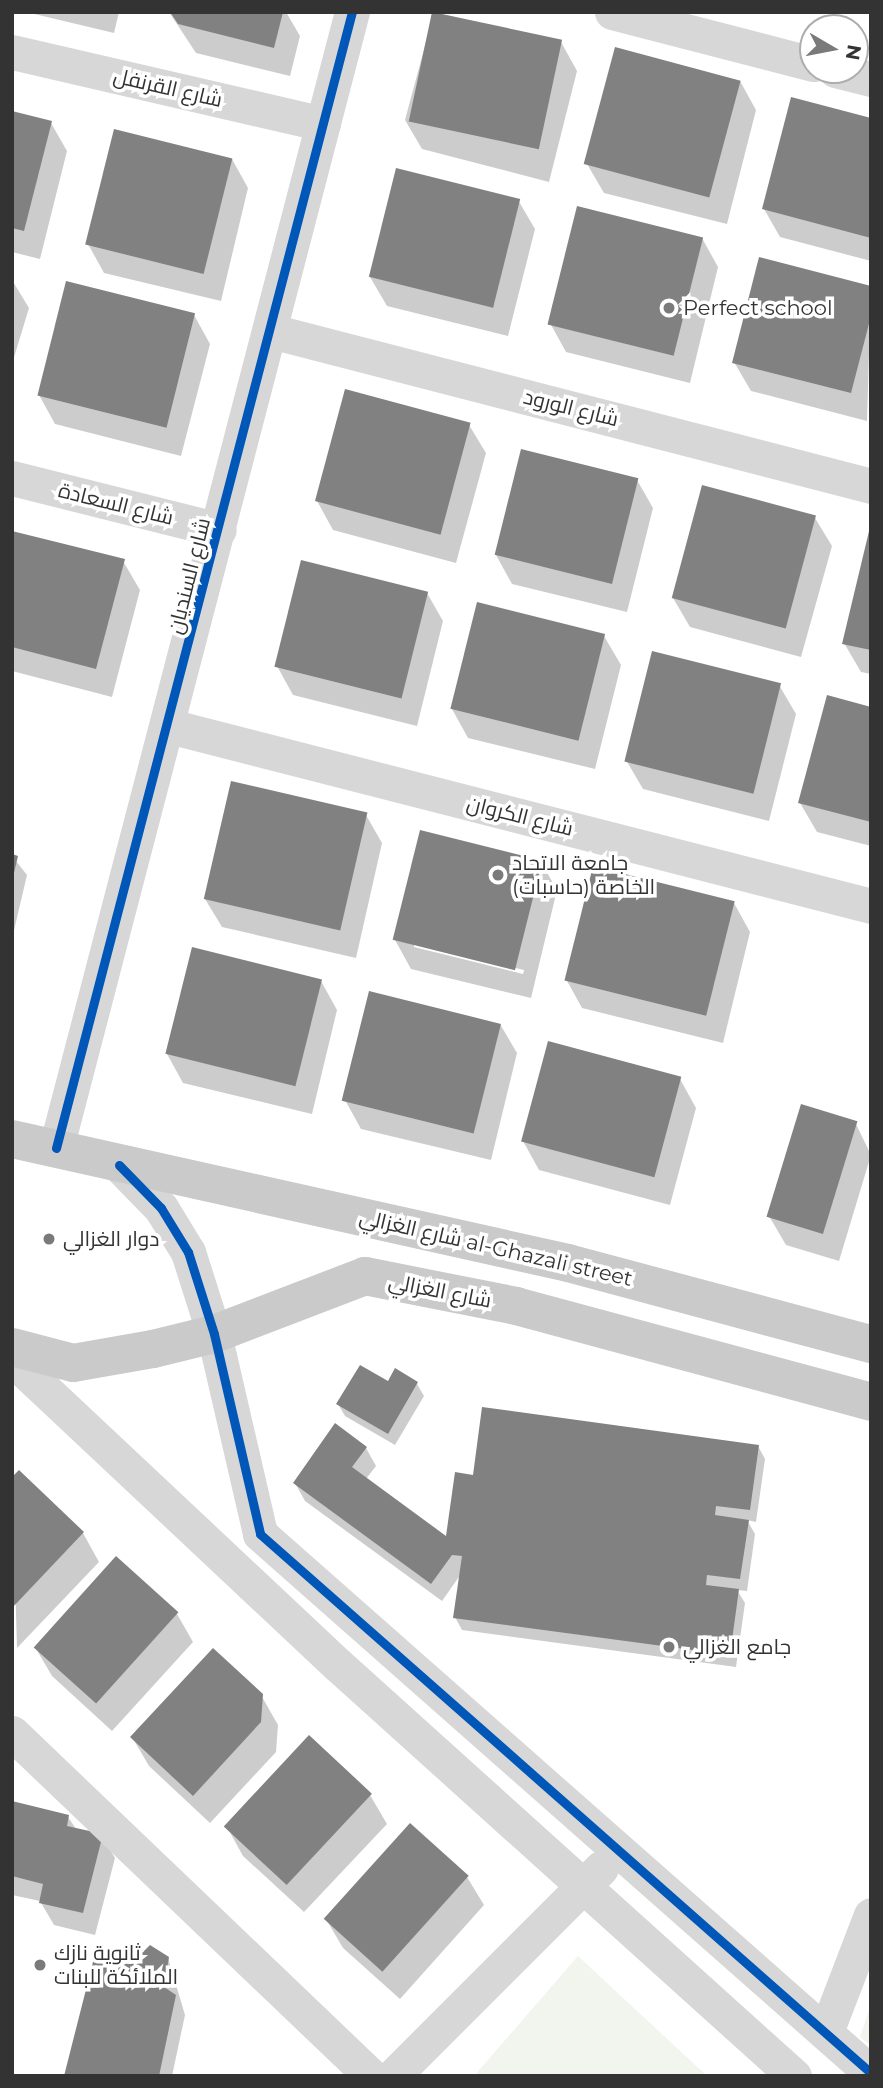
<!DOCTYPE html>
<meta charset="utf-8">
<style>
body{margin:0}
#map{position:relative;width:883px;height:2088px;overflow:hidden;background:#fff;font-family:Montserrat,Cairo,sans-serif}
div>[style]{position:absolute}
[style*='--x']{left:calc(var(--x)*1px);top:calc(var(--y)*1px);width:calc(var(--w)*1px);rotate:calc(var(--a)*1deg)}
.green>*{inset:0;background:#f1f5ed}
.shadow>*{inset:0;background:#0003}
.building>*{inset:0;background:#818181;transform-origin:0 0}
.minor>*{height:35px;margin:-17.5px;padding:0 17.5px;transform-origin:17.5px;border-radius:17.5px;background:#d7d7d7}
.major>*{height:38px;margin:-19px;padding:0 19px;transform-origin:19px;border-radius:19px;background:#cacaca}
.cycleway>*{height:9px;margin:-4.5px;padding:0 4.5px;transform-origin:4.5px;border-radius:4.5px;background:#0057b8}
.dots>*{width:19px;height:19px;translate:-50% -50%;box-sizing:border-box;border:4px solid #fff;border-radius:50%}
span{translate:-50% -50%;white-space:nowrap;text-align:center;line-height:1.15;-webkit-text-stroke:7px #fff;paint-order:stroke}
.street-label{font-size:21px;color:#333}
.poi-label{font-size:21px;color:#333}
.left{translate:0 -50%;text-align:left}
.frame{position:absolute;inset:0;border:14px solid #333;pointer-events:none}
.north{position:absolute;left:799px;top:14px;width:70px;height:70px;box-sizing:border-box;background:#fff;border:2px solid #adadad;border-radius:50%;rotate:100deg;font-size:19px;font-weight:700;line-height:28px;text-align:center;color:#333}
.north::after{content:'';display:block;margin:auto;width:24px;height:32px;background:#7a7a7a;clip-path:polygon(50% 0,100% 100%,50% 72%,0 100%)}
</style>
<div id="map">
<div class="green">
<div style="clip-path:polygon(578px 1956px,707px 2076px,474px 2076px)"></div>
<div style="clip-path:polygon(871px 2004px,871px 2046px,860px 2037px)"></div>
</div>
<div class="shadow">
<div style="clip-path:polygon(26px 12px,119px 12px,114px 33px)"></div>
<div style="clip-path:polygon(169px 12px,286px 12px,300px 36px,290px 76px,196px 53px)"></div>
<div style="clip-path:polygon(434px 12px,561px 42px,577px 71px,549px 182px,422px 149px,405px 120px)"></div>
<div style="clip-path:polygon(740px 81px,756px 110px,727px 224px,604px 193px,587px 164px)"></div>
<div style="clip-path:polygon(12px 113px,51px 123px,67px 151px,40px 259px,12px 252px)"></div>
<div style="clip-path:polygon(871px 119px,871px 261px,780px 237px,764px 209px)"></div>
<div style="clip-path:polygon(232px 159px,248px 188px,221px 301px,104px 273px,88px 244px)"></div>
<div style="clip-path:polygon(518px 200px,535px 229px,508px 336px,387px 306px,370px 277px)"></div>
<div style="clip-path:polygon(702px 238px,718px 267px,690px 383px,566px 352px,550px 323px)"></div>
<div style="clip-path:polygon(12px 280px,29px 308px,12px 364px)"></div>
<div style="clip-path:polygon(871px 287px,867px 421px,751px 391px,734px 362px)"></div>
<div style="clip-path:polygon(194px 315px,210px 344px,181px 456px,55px 424px,39px 395px)"></div>
<div style="clip-path:polygon(469px 425px,486px 453px,456px 563px,333px 530px,317px 501px)"></div>
<div style="clip-path:polygon(637px 480px,653px 508px,627px 612px,512px 584px,496px 555px)"></div>
<div style="clip-path:polygon(815px 518px,832px 546px,801px 657px,690px 627px,673px 598px)"></div>
<div style="clip-path:polygon(12px 532px,123px 561px,140px 590px,112px 697px,12px 671px)"></div>
<div style="clip-path:polygon(871px 533px,871px 674px,861px 672px,844px 643px)"></div>
<div style="clip-path:polygon(427px 593px,443px 621px,417px 726px,293px 695px,277px 666px)"></div>
<div style="clip-path:polygon(604px 636px,621px 665px,595px 769px,468px 738px,452px 709px)"></div>
<div style="clip-path:polygon(779px 685px,796px 714px,769px 821px,643px 789px,626px 760px)"></div>
<div style="clip-path:polygon(871px 709px,871px 846px,817px 832px,800px 803px)"></div>
<div style="clip-path:polygon(366px 815px,382px 843px,356px 958px,222px 927px,205px 899px)"></div>
<div style="clip-path:polygon(12px 856px,27px 875px,12px 939px)"></div>
<div style="clip-path:polygon(evenodd,541px 862px,557px 890px,531px 998px,411px 969px,395px 940px,541px 862px,414px 944px,524px 970px,523px 974px,414px 947px,414px 944px)"></div>
<div style="clip-path:polygon(734px 903px,750px 932px,723px 1043px,582px 1008px,566px 979px)"></div>
<div style="clip-path:polygon(321px 981px,337px 1010px,312px 1114px,183px 1083px,167px 1054px)"></div>
<div style="clip-path:polygon(500px 1024px,517px 1053px,491px 1160px,361px 1129px,345px 1100px)"></div>
<div style="clip-path:polygon(680px 1079px,696px 1108px,670px 1205px,539px 1170px,523px 1141px)"></div>
<div style="clip-path:polygon(855px 1122px,871px 1155px,839px 1261px,786px 1245px,769px 1216px)"></div>
<div style="clip-path:polygon(417px 1384px,424px 1396px,395px 1445px,345px 1416px,338px 1404px)"></div>
<div style="clip-path:polygon(758px 1446px,765px 1459px,756px 1522px,747px 1520px,755px 1534px,747px 1591px,737px 1590px,745px 1603px,736px 1667px,462px 1630px,455px 1617px,461px 1574px,442px 1601px,305px 1501px,295px 1483px,366px 1448px,376px 1466px,366px 1479px,448px 1539px,475px 1477px)"></div>
<div style="clip-path:polygon(12px 1479px,83px 1533px,99px 1562px,17px 1648px)"></div>
<div style="clip-path:polygon(116px 1558px,177px 1614px,193px 1642px,112px 1731px,52px 1676px,35px 1647px)"></div>
<div style="clip-path:polygon(261px 1695px,278px 1725px,276px 1752px,210px 1823px,149px 1766px,132px 1737px)"></div>
<div style="clip-path:polygon(370px 1795px,387px 1824px,304px 1912px,243px 1856px,227px 1827px)"></div>
<div style="clip-path:polygon(12px 1803px,68px 1817px,76px 1829px,102px 1836px,115px 1858px,95px 1935px,54px 1925px,40px 1901px,12px 1895px)"></div>
<div style="clip-path:polygon(467px 1877px,484px 1905px,400px 1999px,343px 1948px,326px 1919px)"></div>
<div style="clip-path:polygon(168px 1958px,185px 2015px,172px 2076px,66px 2076px,132px 1966px)"></div>
</div>
<div class="building">
<div style="clip-path:polygon(170px 12px,283px 12px,274px 48px,178px 24px)"></div>
<div style="left:432px;top:12px;width:133px;height:112px;rotate:12deg"></div>
<div style="left:615px;top:47px;width:130px;height:121px;rotate:15deg"></div>
<div style="clip-path:polygon(791px 97px,871px 118px,871px 238px,762px 209px)"></div>
<div style="clip-path:polygon(12px 111px,52px 121px,24px 231px,12px 228px)"></div>
<div style="left:114px;top:129px;width:122px;height:119px;rotate:14deg"></div>
<div style="left:396px;top:168px;width:128px;height:112px;rotate:14deg"></div>
<div style="left:577px;top:206px;width:130px;height:122px;rotate:14deg"></div>
<div style="clip-path:polygon(759px 257px,871px 286px,871px 316px,851px 393px,732px 363px)"></div>
<div style="left:66px;top:281px;width:133px;height:118px;rotate:14deg"></div>
<div style="left:345px;top:389px;width:130px;height:116px;rotate:15deg"></div>
<div style="left:521px;top:449px;width:121px;height:109px;rotate:14deg"></div>
<div style="left:702px;top:485px;width:118px;height:117px;rotate:15deg"></div>
<div style="clip-path:polygon(870px 527px,871px 528px,871px 650px,842px 644px)"></div>
<div style="clip-path:polygon(12px 531px,125px 559px,96px 669px,12px 647px)"></div>
<div style="left:301px;top:560px;width:131px;height:110px;rotate:14deg"></div>
<div style="left:477px;top:602px;width:132px;height:110px;rotate:14deg"></div>
<div style="left:652px;top:651px;width:133px;height:114px;rotate:14deg"></div>
<div style="clip-path:polygon(827px 695px,871px 707px,871px 822px,798px 803px)"></div>
<div style="left:231px;top:781px;width:140px;height:121px;rotate:13deg"></div>
<div style="left:420px;top:830px;width:126px;height:113px;rotate:14deg"></div>
<div style="clip-path:polygon(12px 854px,18px 856px,13px 877px,12px 877px)"></div>
<div style="left:593px;top:866px;width:146px;height:118px;rotate:14deg"></div>
<div style="left:192px;top:947px;width:134px;height:110px;rotate:14deg"></div>
<div style="left:369px;top:991px;width:136px;height:113px;rotate:14deg"></div>
<div style="left:548px;top:1041px;width:138px;height:104px;rotate:15deg"></div>
<div style="left:801px;top:1104px;width:59px;height:118px;rotate:17deg"></div>
<div style="clip-path:polygon(360px 1365px,388px 1381px,395px 1368px,418px 1382px,388px 1434px,336px 1404px)"></div>
<div style="clip-path:polygon(482px 1407px,759px 1445px,750px 1510px,716px 1506px,715px 1515px,749px 1520px,740px 1579px,707px 1575px,706px 1585px,739px 1589px,730px 1655px,453px 1618px,462px 1556px,452px 1555px,431px 1584px,293px 1483px,335px 1423px,367px 1447px,352px 1467px,446px 1536px,455px 1472px,473px 1475px)"></div>
<div style="clip-path:polygon(19px 1470px,84px 1532px,12px 1608px,12px 1477px)"></div>
<div style="left:116px;top:1556px;width:84px;height:123px;rotate:42deg"></div>
<div style="clip-path:polygon(213px 1648px,263px 1694px,261px 1722px,193px 1796px,130px 1737px)"></div>
<div style="left:309px;top:1735px;width:86px;height:125px;rotate:43deg"></div>
<div style="clip-path:polygon(12px 1801px,69px 1815px,67px 1826px,103px 1834px,83px 1913px,39px 1903px,43px 1884px,12px 1876px)"></div>
<div style="left:410px;top:1823px;width:79px;height:129px;rotate:42deg"></div>
<div style="clip-path:polygon(150px 1945px,169px 1957px,164px 1987px,176px 1995px,159px 2076px,64px 2076px,94px 1958px,131px 1964px)"></div>
</div>
<div class="minor">
<div style="--x:612;--y:12;--w:208;--a:14.5"></div>
<div style="--x:12;--y:52;--w:319;--a:13"></div>
<div style="--x:835;--y:70;--w:37;--a:14"></div>
<div style="--x:271;--y:331;--w:620;--a:14.48"></div>
<div style="--x:12;--y:478;--w:213;--a:14.1"></div>
<div style="--x:169;--y:726;--w:725;--a:14.38"></div>
<div style="--x:56;--y:1148;--w:1174;--a:-75.4"></div>
<div style="--x:119;--y:1165;--w:60;--a:45.7"></div>
<div style="--x:161;--y:1208;--w:52;--a:58.5"></div>
<div style="--x:188;--y:1252;--w:86;--a:72.4"></div>
<div style="--x:214;--y:1334;--w:205;--a:77"></div>
<div style="--x:260;--y:1534;--w:815;--a:41.42"></div>
<div style="--x:12;--y:1359;--w:447;--a:43.2"></div>
<div style="--x:338;--y:1665;--w:614;--a:42.03"></div>
<div style="--x:12;--y:1733;--w:497;--a:43.7"></div>
<div style="--x:826;--y:2032;--w:125;--a:-69"></div>
<div style="--x:393;--y:2076;--w:294;--a:-45"></div>
</div>
<div class="major">
<div style="--x:12;--y:1139;--w:570;--a:12.57"></div>
<div style="--x:568;--y:1263;--w:314;--a:15"></div>
<div style="--x:12;--y:1347;--w:63;--a:14.7"></div>
<div style="--x:73;--y:1363;--w:81;--a:-9.9"></div>
<div style="--x:153;--y:1349;--w:63;--a:-13.8"></div>
<div style="--x:214;--y:1334;--w:162;--a:-21"></div>
<div style="--x:365;--y:1276;--w:154;--a:11.2"></div>
<div style="--x:516;--y:1306;--w:368;--a:15.1"></div>
</div>
<div class="cycleway">
<div style="--x:56;--y:1148;--w:1174;--a:-75.4"></div>
<div style="--x:119;--y:1165;--w:60;--a:45.7"></div>
<div style="--x:161;--y:1208;--w:52;--a:58.5"></div>
<div style="--x:188;--y:1252;--w:86;--a:72.4"></div>
<div style="--x:214;--y:1334;--w:205;--a:77"></div>
<div style="--x:260;--y:1534;--w:815;--a:41.42"></div>
</div>
<div class="dots">
<div style="left:669px;top:308px;background:#7a7a7a"></div>
<div style="left:498px;top:875px;background:#7a7a7a"></div>
<div style="left:49px;top:1239px;background:#7a7a7a"></div>
<div style="left:669px;top:1647px;background:#7a7a7a"></div>
<div style="left:40px;top:1965px;background:#7a7a7a"></div>
</div>
<div class="street-label">
<span style="left:168px;top:88px;rotate:13deg">شارع القرنفل</span>
<span style="left:571px;top:408px;rotate:14deg">شارع الورود</span>
<span style="left:116px;top:504px;rotate:14deg">شارع السعادة</span>
<span style="left:189px;top:576px;rotate:-76deg">شارع السنديان</span>
<span style="left:520px;top:816px;rotate:14deg">شارع الكروان</span>
<span style="left:496px;top:1248px;rotate:13deg">شارع الغزالي al-Ghazali street</span>
<span style="left:440px;top:1291px;rotate:11deg">شارع الغزالي</span>
</div>
<div class="poi-label">
<span class="left" style="left:683px;top:308px">Perfect school</span>
<span class="left" style="left:512px;top:875px">جامعة الاتحاد<br>الخاصة (حاسبات)</span>
<span class="left" style="left:63px;top:1239px">دوار الغزالي</span>
<span class="left" style="left:683px;top:1647px">جامع الغزالي</span>
<span class="left" style="left:54px;top:1965px">ثانوية نازك<br>الملائكة للبنات</span>
</div>
<div class="frame"></div>
<div class="north">N</div>
</div>
